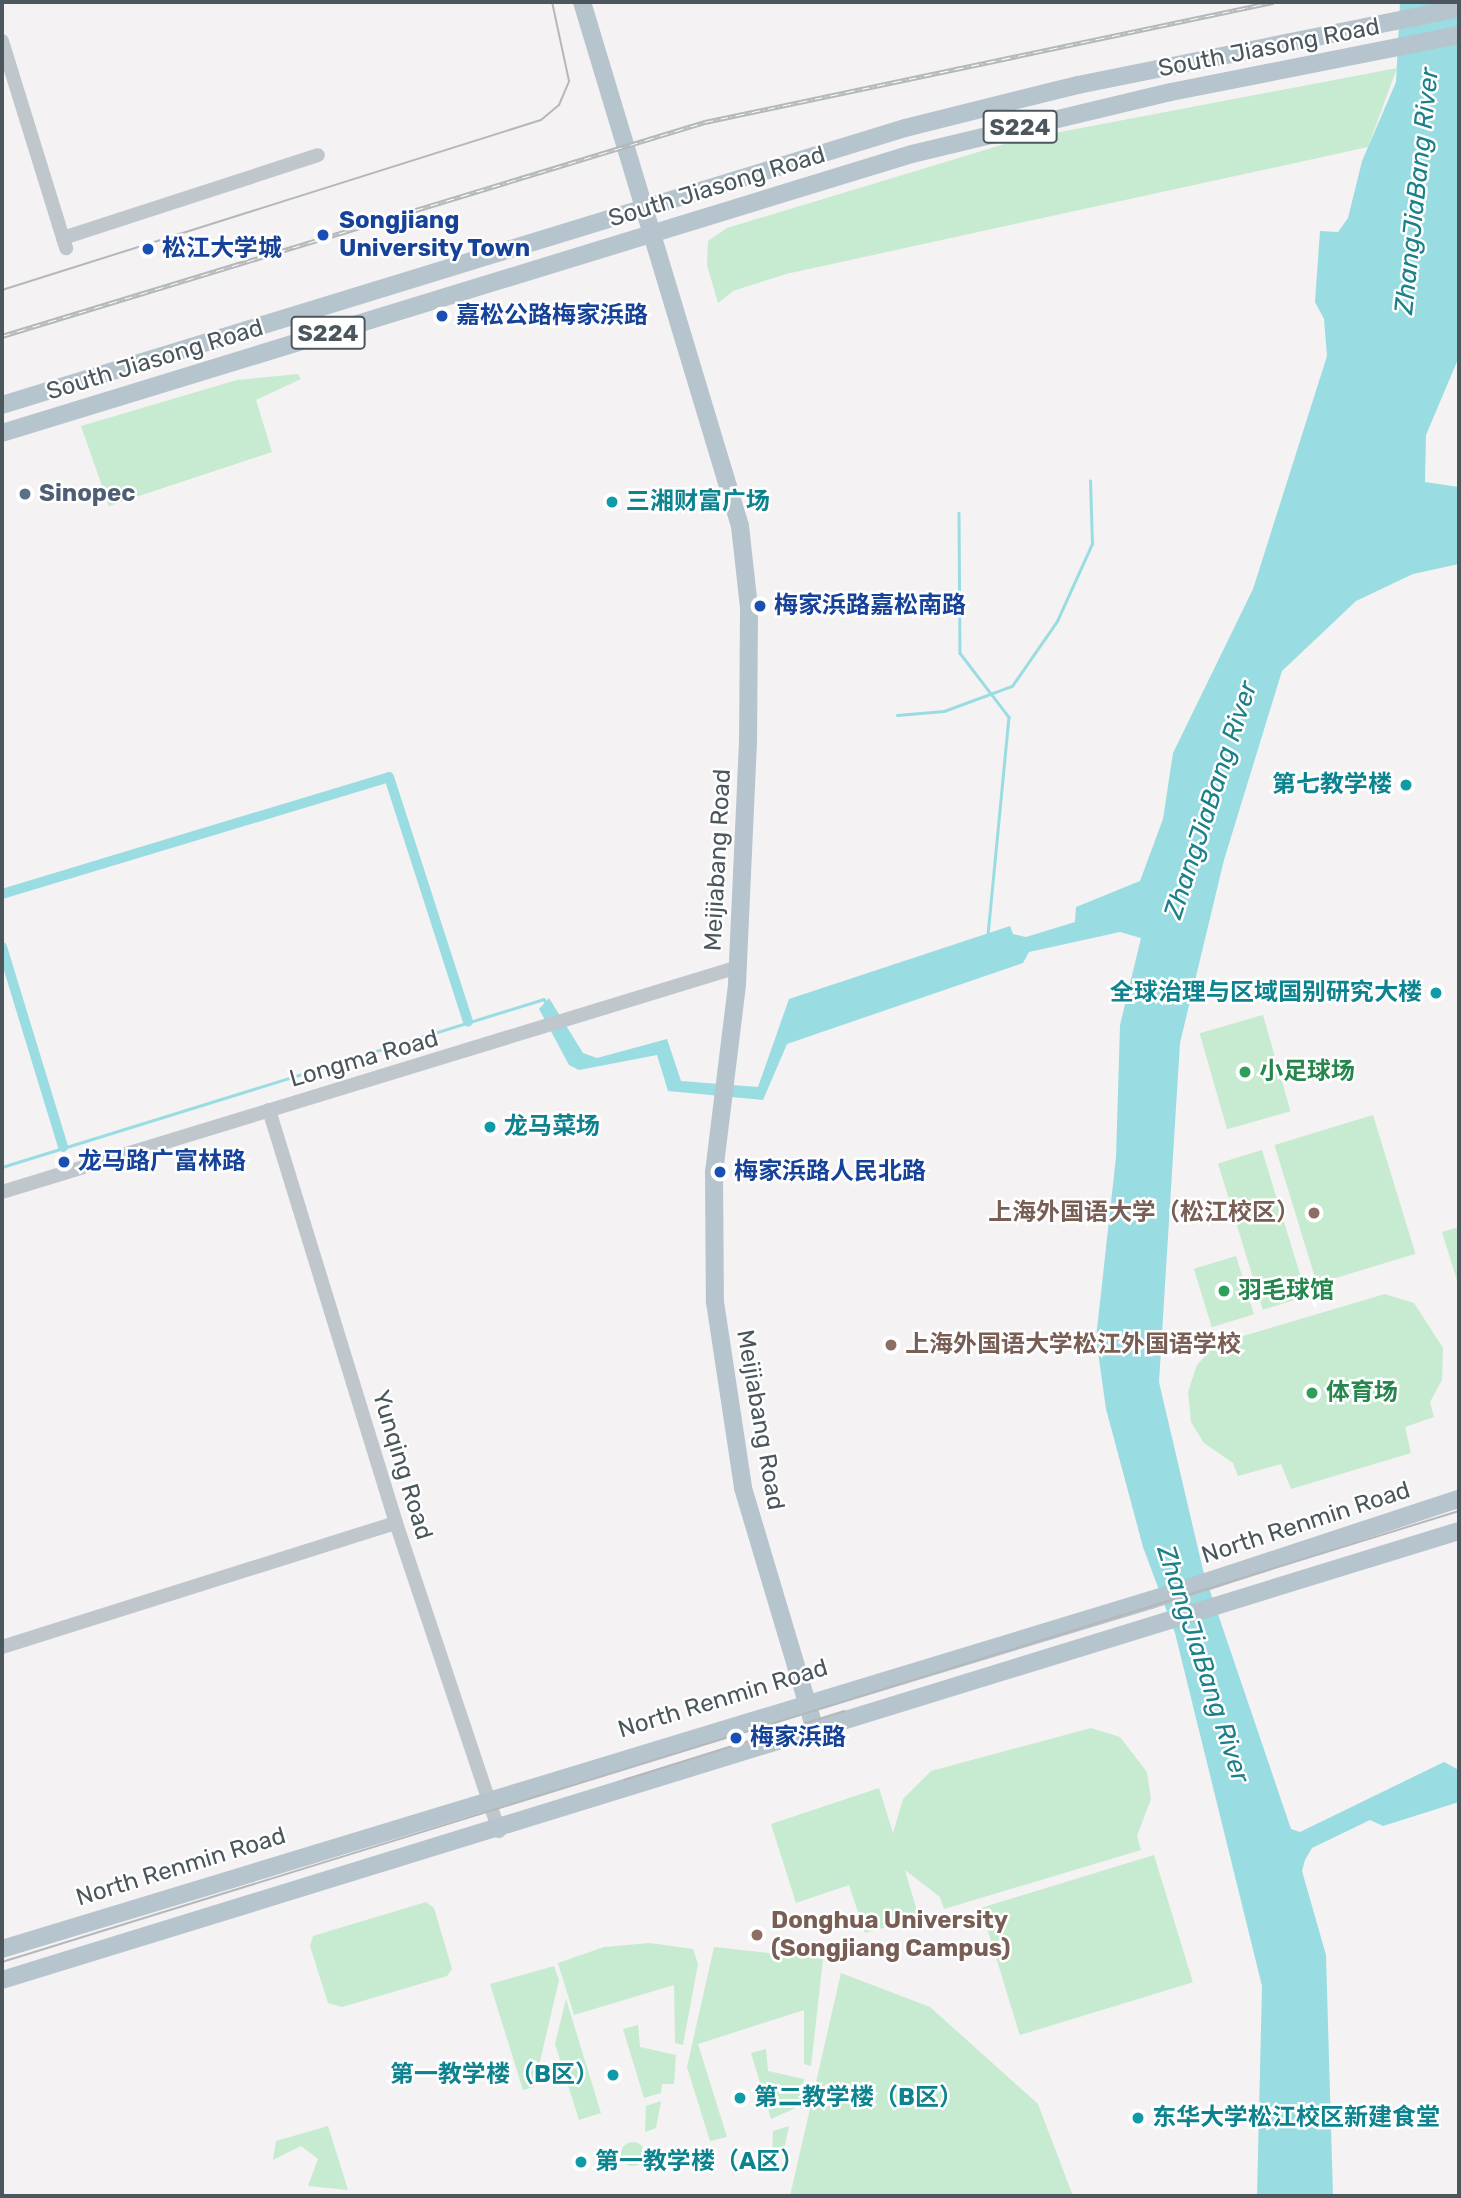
<!DOCTYPE html>
<meta charset="utf-8">
<style>
body{margin:0}
#map{position:relative;width:1461px;height:2198px;overflow:hidden;background:#f4f2f2;font-family:Rubik,"Noto Sans SC",sans-serif}
div>[style]{position:absolute}
[style*='--x']{left:calc(var(--x)*1px);top:calc(var(--y)*1px);width:calc(var(--w)*1px);rotate:calc(var(--a)*1deg)}
.green>*{inset:0;background:#c6ebd0;transform-origin:0 0}
.round{border-radius:50%}
.water>*{inset:0;background:#99dde3}
.stream>*{height:2.5px;margin:-1.25px;padding:0 1.25px;transform-origin:1.25px;border-radius:1.25px;background:#99dde3}
.canal>*{height:10px;margin:-5px;padding:0 5px;transform-origin:5px;border-radius:5px;background:#99dde3}
.minor>*{height:14px;margin:-7px;padding:0 7px;transform-origin:7px;border-radius:7px;background:#bfc7cc}
.major>*{height:18px;margin:-9px;padding:0 9px;transform-origin:9px;border-radius:9px;background:#b5c4cd}
.tram>*{height:2px;margin:-1px;padding:0 1px;transform-origin:1px;border-radius:1px;background:#b5b8bb}
.rail>*{height:5px;margin-top:-2.5px;transform-origin:0;background:repeating-linear-gradient(90deg,#fff 0 8px,#b5b8bb 0 16px);box-sizing:border-box;border-block:2px solid #b5b8bb}
.dots>*{width:19px;height:19px;translate:-50% -50%;box-sizing:border-box;border:4px solid #fff;border-radius:50%}
span{translate:-50% -50%;white-space:nowrap;text-align:center;line-height:1.15;-webkit-text-stroke:5px #fff;paint-order:stroke}
.shield-label span{padding:2px 5px;background:#fff;border:2px solid;border-radius:5px;-webkit-text-stroke-width:0}
.shield-label{font-size:23px;color:#4b575d;font-weight:700}
.street-label{font-size:24px;color:#4b575d}
.transit-label{font-size:24px;color:#164399;font-weight:700}
.left{translate:0 -50%;text-align:left}
.service-label{font-size:24px;color:#4e5e75;font-weight:700}
.culture-label{font-size:24px;color:#0d838f;font-weight:700}
.right{translate:-100% -50%;text-align:right}
.leisure-label{font-size:24px;color:#27864d;font-weight:700}
.education-label{font-size:24px;color:#785e54;font-weight:700}
.water-label{font-size:26px;color:#1b8089;font-style:italic}
.frame{position:absolute;inset:0;border:4px solid #4b575d;pointer-events:none}
</style>
<div id="map">
<div class="green">
<div style="clip-path:polygon(1397px 68px,1368px 147px,786px 274px,733px 291px,718px 303px,707px 265px,708px 241px,727px 228px,1018px 140px)"></div>
<div style="clip-path:polygon(298px 374px,301px 379px,256px 400px,272px 452px,109px 506px,81px 426px,237px 380px)"></div>
<div style="left:1263px;top:1015px;width:100px;height:66px;rotate:74deg"></div>
<div style="left:1373px;top:1115px;width:145px;height:103px;rotate:73deg"></div>
<div style="left:1262px;top:1150px;width:153px;height:46px;rotate:73deg"></div>
<div style="clip-path:polygon(1459px 1227px,1459px 1287px,1442px 1232px)"></div>
<div style="left:1236px;top:1256px;width:61px;height:44px;rotate:73deg"></div>
<div style="clip-path:polygon(1385px 1294px,1414px 1303px,1443px 1348px,1442px 1380px,1430px 1402px,1434px 1417px,1405px 1427px,1411px 1453px,1291px 1489px,1281px 1464px,1238px 1476px,1233px 1463px,1204px 1443px,1191px 1422px,1188px 1392px,1197px 1365px,1216px 1344px)"></div>
<div style="clip-path:polygon(1091px 1728px,1120px 1737px,1147px 1772px,1151px 1799px,1137px 1836px,1141px 1850px,944px 1909px,940px 1897px,905px 1870px,919px 1918px,865px 1933px,849px 1885px,796px 1903px,771px 1824px,879px 1788px,893px 1833px,903px 1799px,931px 1771px)"></div>
<div style="left:1154px;top:1855px;width:133px;height:181px;rotate:73deg"></div>
<div style="clip-path:polygon(426px 1902px,434px 1908px,452px 1969px,447px 1976px,342px 2007px,328px 2003px,310px 1946px,313px 1936px)"></div>
<div style="clip-path:polygon(650px 1943px,693px 1949px,698px 1964px,683px 2045px,675px 2043px,674px 1985px,574px 2015px,558px 1963px,604px 1947px)"></div>
<div style="clip-path:polygon(714px 1947px,823px 1959px,811px 2066px,804px 2064px,804px 2010px,698px 2044px,727px 2137px,710px 2141px,687px 2067px)"></div>
<div style="clip-path:polygon(554px 1966px,559px 1980px,534px 2087px,523px 2090px,490px 1984px)"></div>
<div style="clip-path:polygon(841px 1973px,930px 2007px,1038px 2104px,1073px 2196px,790px 2196px)"></div>
<div style="clip-path:polygon(566px 1999px,601px 2113px,579px 2120px,555px 2044px)"></div>
<div style="clip-path:polygon(638px 2025px,640px 2047px,676px 2055px,674px 2084px,662px 2084px,661px 2093px,644px 2098px,623px 2029px)"></div>
<div style="clip-path:polygon(766px 2049px,768px 2071px,804px 2079px,800px 2106px,771px 2119px,751px 2053px)"></div>
<div style="clip-path:polygon(661px 2101px,656px 2128px,645px 2132px,646px 2106px)"></div>
<div style="clip-path:polygon(328px 2126px,348px 2190px,308px 2186px,318px 2159px,301px 2146px,273px 2160px,276px 2141px)"></div>
<div style="clip-path:polygon(789px 2126px,783px 2154px,772px 2158px,773px 2131px)"></div>
<div class="round" style="left:621px;top:2142px;width:24px;height:24px"></div>
</div>
<div class="water">
<div style="clip-path:polygon(1400px 2px,1459px 2px,1459px 357px,1426px 435px,1425px 482px,1459px 487px,1459px 564px,1413px 574px,1356px 601px,1282px 671px,1224px 860px,1180px 1043px,1159px 1382px,1203px 1570px,1291px 1829px,1300px 1832px,1444px 1762px,1459px 1770px,1459px 1802px,1383px 1826px,1370px 1820px,1312px 1848px,1305px 1860px,1302px 1871px,1326px 1955px,1333px 2196px,1257px 2196px,1262px 1986px,1175px 1633px,1143px 1547px,1106px 1409px,1096px 1338px,1116px 1157px,1120px 1025px,1141px 938px,1120px 932px,1029px 952px,1023px 963px,787px 1044px,763px 1100px,668px 1091px,657px 1055px,579px 1070px,569px 1065px,539px 1009px,549px 998px,583px 1053px,597px 1058px,667px 1039px,681px 1081px,758px 1087px,789px 999px,1010px 926px,1013px 934px,1026px 937px,1075px 922px,1076px 907px,1140px 881px,1163px 819px,1173px 753px,1253px 589px,1327px 356px,1324px 319px,1315px 302px,1320px 231px,1338px 232px,1348px 218px,1362px 161px,1396px 82px)"></div>
</div>
<div class="stream">
<div style="--x:959;--y:513;--w:140;--a:89.6"></div>
<div style="--x:960;--y:653;--w:81;--a:52.6"></div>
<div style="--x:1009;--y:717;--w:221;--a:95.5"></div>
<div style="--x:897;--y:715;--w:47;--a:-4.9"></div>
<div style="--x:944;--y:711;--w:72;--a:-20.2"></div>
<div style="--x:1012;--y:686;--w:79;--a:-55.3"></div>
<div style="--x:1057;--y:621;--w:85;--a:-65.6"></div>
<div style="--x:1092;--y:544;--w:63;--a:-91.8"></div>
<div style="--x:2;--y:1167;--w:567;--a:-17.22"></div>
<div style="--x:544;--y:999;--w:7;--a:63"></div>
</div>
<div class="canal">
<div style="--x:2;--y:894;--w:404;--a:-16.8"></div>
<div style="--x:389;--y:777;--w:257;--a:72.1"></div>
<div style="--x:2;--y:947;--w:209;--a:73"></div>
</div>
<div class="minor">
<div style="--x:2;--y:41;--w:217;--a:72.8"></div>
<div style="--x:63;--y:238;--w:268;--a:-18"></div>
<div style="--x:269;--y:1110;--w:432;--a:72.9"></div>
<div style="--x:396;--y:1523;--w:325;--a:71.5"></div>
<div style="--x:2;--y:1192;--w:770;--a:-17"></div>
<div style="--x:2;--y:1647;--w:413;--a:-17.5"></div>
</div>
<div class="major">
<div style="--x:582;--y:2;--w:547;--a:73.22"></div>
<div style="--x:740;--y:526;--w:81;--a:83.7"></div>
<div style="--x:749;--y:607;--w:135;--a:90.4"></div>
<div style="--x:748;--y:742;--w:243;--a:92.6"></div>
<div style="--x:737;--y:985;--w:189;--a:97"></div>
<div style="--x:714;--y:1173;--w:129;--a:89.6"></div>
<div style="--x:715;--y:1302;--w:188;--a:81.4"></div>
<div style="--x:743;--y:1488;--w:252;--a:73.4"></div>
<div style="--x:2;--y:405;--w:945;--a:-17.05"></div>
<div style="--x:905;--y:128;--w:178;--a:-14"></div>
<div style="--x:1078;--y:85;--w:389;--a:-11.4"></div>
<div style="--x:2;--y:433;--w:952;--a:-17.05"></div>
<div style="--x:912;--y:154;--w:266;--a:-13.5"></div>
<div style="--x:1171;--y:92;--w:294;--a:-11.2"></div>
<div style="--x:2;--y:1949;--w:1201;--a:-16.9"></div>
<div style="--x:1151;--y:1600;--w:324;--a:-18.2"></div>
<div style="--x:2;--y:1980;--w:1525;--a:-17.13"></div>
</div>
<div class="tram">
<div style="--x:2;--y:290;--w:565;--a:-17.51"></div>
<div style="--x:541;--y:120;--w:23;--a:-40"></div>
<div style="--x:559;--y:105;--w:26;--a:-67"></div>
<div style="--x:569;--y:81;--w:81;--a:-102.1"></div>
<div style="--x:624;--y:1780;--w:231;--a:-17.4"></div>
<div style="--x:2;--y:1962;--w:1525;--a:-17.2"></div>
</div>
<div class="rail">
<div style="--x:2;--y:336;--w:735;--a:-16.93"></div>
<div style="--x:705;--y:122;--w:581;--a:-11.93"></div>
</div>
<div class="dots">
<div style="left:323px;top:235px;background:#1a4fb4"></div>
<div style="left:148px;top:249px;background:#1a4fb4"></div>
<div style="left:442px;top:316px;background:#1a4fb4"></div>
<div style="left:25px;top:494px;background:#5c6f8a"></div>
<div style="left:612px;top:502px;background:#0f9aa8"></div>
<div style="left:760px;top:606px;background:#1a4fb4"></div>
<div style="left:1406px;top:785px;background:#0f9aa8"></div>
<div style="left:1436px;top:993px;background:#0f9aa8"></div>
<div style="left:1245px;top:1072px;background:#2e9e5b"></div>
<div style="left:490px;top:1127px;background:#0f9aa8"></div>
<div style="left:64px;top:1162px;background:#1a4fb4"></div>
<div style="left:720px;top:1172px;background:#1a4fb4"></div>
<div style="left:1314px;top:1213px;background:#8d6e63"></div>
<div style="left:1224px;top:1291px;background:#2e9e5b"></div>
<div style="left:891px;top:1345px;background:#8d6e63"></div>
<div style="left:1312px;top:1393px;background:#2e9e5b"></div>
<div style="left:736px;top:1738px;background:#1a4fb4"></div>
<div style="left:757px;top:1935px;background:#8d6e63"></div>
<div style="left:613px;top:2075px;background:#0f9aa8"></div>
<div style="left:740px;top:2098px;background:#0f9aa8"></div>
<div style="left:1138px;top:2118px;background:#0f9aa8"></div>
<div style="left:581px;top:2162px;background:#0f9aa8"></div>
</div>
<div class="shield-label">
<span style="left:1020px;top:127px">S224</span>
<span style="left:328px;top:333px">S224</span>
</div>
<div class="street-label">
<span style="left:1269px;top:48px;rotate:-11deg">South Jiasong Road</span>
<span style="left:717px;top:187px;rotate:-17deg">South Jiasong Road</span>
<span style="left:155px;top:360px;rotate:-17deg">South Jiasong Road</span>
<span style="left:718px;top:860px;rotate:-87deg">Meijiabang Road</span>
<span style="left:364px;top:1059px;rotate:-16deg">Longma Road</span>
<span style="left:760px;top:1420px;rotate:80deg">Meijiabang Road</span>
<span style="left:402px;top:1465px;rotate:73deg">Yunqing Road</span>
<span style="left:1306px;top:1523px;rotate:-18deg">North Renmin Road</span>
<span style="left:723px;top:1699px;rotate:-17deg">North Renmin Road</span>
<span style="left:181px;top:1867px;rotate:-17deg">North Renmin Road</span>
</div>
<div class="transit-label">
<span class="left" style="left:339px;top:235px">Songjiang<br>University Town</span>
<span class="left" style="left:162px;top:249px">松江大学城</span>
<span class="left" style="left:456px;top:316px">嘉松公路梅家浜路</span>
<span class="left" style="left:774px;top:606px">梅家浜路嘉松南路</span>
<span class="left" style="left:78px;top:1162px">龙马路广富林路</span>
<span class="left" style="left:734px;top:1172px">梅家浜路人民北路</span>
<span class="left" style="left:750px;top:1738px">梅家浜路</span>
</div>
<div class="service-label">
<span class="left" style="left:39px;top:494px">Sinopec</span>
</div>
<div class="culture-label">
<span class="left" style="left:626px;top:502px">三湘财富广场</span>
<span class="right" style="left:1392px;top:785px">第七教学楼</span>
<span class="right" style="left:1422px;top:993px">全球治理与区域国别研究大楼</span>
<span class="left" style="left:504px;top:1127px">龙马菜场</span>
<span class="right" style="left:599px;top:2075px">第一教学楼（B区）</span>
<span class="left" style="left:754px;top:2098px">第二教学楼（B区）</span>
<span class="left" style="left:1152px;top:2118px">东华大学松江校区新建食堂</span>
<span class="left" style="left:595px;top:2162px">第一教学楼（A区）</span>
</div>
<div class="leisure-label">
<span class="left" style="left:1259px;top:1072px">小足球场</span>
<span class="left" style="left:1238px;top:1291px">羽毛球馆</span>
<span class="left" style="left:1326px;top:1393px">体育场</span>
</div>
<div class="education-label">
<span class="right" style="left:1300px;top:1213px">上海外国语大学（松江校区）</span>
<span class="left" style="left:905px;top:1345px">上海外国语大学松江外国语学校</span>
<span class="left" style="left:771px;top:1935px">Donghua University<br>(Songjiang Campus)</span>
</div>
<div class="water-label">
<span style="left:1417px;top:191px;rotate:-84deg">ZhangJiaBang River</span>
<span style="left:1211px;top:800px;rotate:-72deg">ZhangJiaBang River</span>
<span style="left:1203px;top:1664px;rotate:72deg">ZhangJiaBang River</span>
</div>
<div class="frame"></div>
</div>
